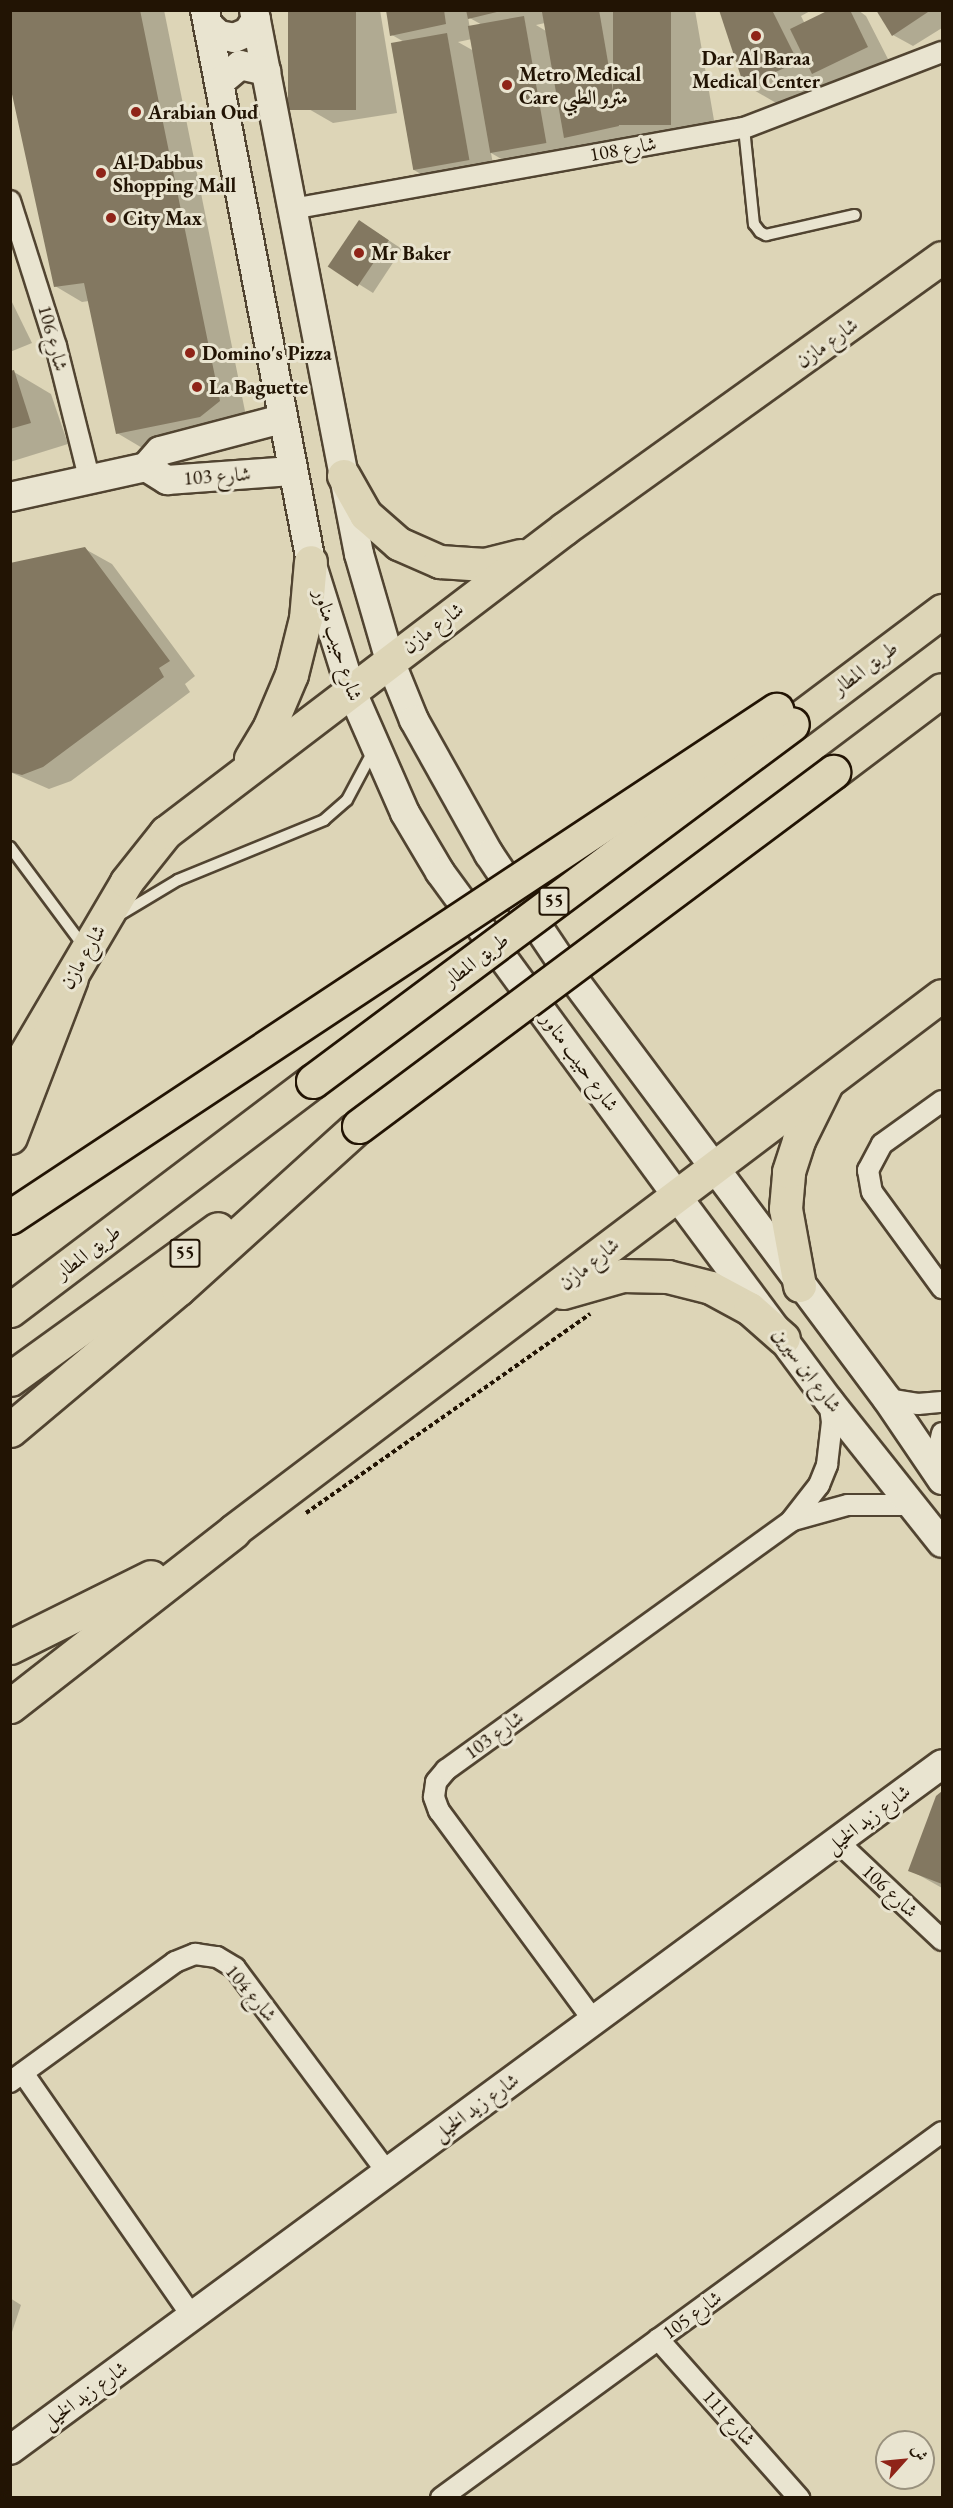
<!DOCTYPE html>
<meta charset="utf-8">
<style>
body{margin:0}
#map{position:relative;width:953px;height:2508px;overflow:hidden;background:#ddd5b7;font-family:"EB Garamond",Amiri,serif}
div>[style]{position:absolute}
[style*='--x']{left:calc(var(--x)*1px);top:calc(var(--y)*1px);width:calc(var(--w)*1px);rotate:calc(var(--a)*1deg)}
.shadow>*{inset:0;background:#0003}
.building>*{inset:0;background:#837861;transform-origin:0 0}
.path>*{height:4px;margin-top:-2px;transform-origin:0;background:repeating-linear-gradient(90deg,#221404 0 4.5px,transparent 0 7.5px)}
.roads{filter:drop-shadow(2px 0 #514431) drop-shadow(-2px 0 #514431) drop-shadow(0 2px #514431) drop-shadow(0 -2px #514431)}
.lane>*{height:10px;margin:-5px;padding:0 5px;transform-origin:5px;border-radius:5px;background:#e9e4d0}
.street>*{height:20px;margin:-10px;padding:0 10px;transform-origin:10px;border-radius:10px;background:#e9e4d0}
.secondary>*{height:28px;margin:-14px;padding:0 14px;transform-origin:14px;border-radius:14px;background:#e9e4d0}
.primary>*{height:32px;margin:-16px;padding:0 16px;transform-origin:16px;border-radius:16px;background:#ddd5b7}
.highway>*{height:33px;margin:-16.5px;padding:0 16.5px;transform-origin:16.5px;border-radius:16.5px;background:#ddd5b7}
.bridges{filter:drop-shadow(2px 0 #221404) drop-shadow(-2px 0 #221404) drop-shadow(0 2px #221404) drop-shadow(0 -2px #221404)}
.highway-bridge>*{height:33px;margin:-16.5px;padding:0 16.5px;transform-origin:16.5px;border-radius:16.5px;background:#ddd5b7}
.dots>*{width:16px;height:16px;translate:-50% -50%;box-sizing:border-box;border:3px solid #e9e4d0;border-radius:50%}
span{translate:-50% -50%;white-space:nowrap;text-align:center;line-height:1.15;-webkit-text-stroke:6px #e9e4d0;paint-order:stroke}
.shield-label span{padding:2px 4px;background:#e9e4d0;border:2px solid;border-radius:4px;-webkit-text-stroke-width:0}
.shield-label{font-size:18px;color:#221404;font-weight:700}
.poi-label{font-size:20px;color:#221404;font-weight:700}
.left{translate:0 -50%;text-align:left}
.street-label{font-size:20px;color:#221404}
.frame{position:absolute;inset:0;border:12px solid #221404;pointer-events:none}
.north{position:absolute;left:875px;top:2430px;width:60px;height:60px;box-sizing:border-box;background:#e9e4d0;border:2px solid #99917e;border-radius:50%;rotate:63deg;font-size:16px;font-weight:700;line-height:24px;text-align:center;color:#221404}
.north::after{content:'';display:block;margin:auto;width:21px;height:27px;background:#8f2418;clip-path:polygon(50% 0,100% 100%,50% 72%,0 100%)}
</style>
<div id="map">
<div class="shadow">
<div style="clip-path:polygon(10px 10px,164px 10px,246px 416px,144px 449px,117px 433px,89px 301px,82px 302px,55px 286px)"></div>
<div style="clip-path:polygon(290px 10px,380px 10px,397px 113px,333px 123px,307px 108px)"></div>
<div style="clip-path:polygon(evenodd,387px 10px,695px 10px,715px 126px,661px 137px,654px 133px,657px 148px,603px 159px,580px 146px,583px 164px,529px 175px,491px 153px,495px 175px,441px 186px,414px 170px,406px 43px,392px 35px,387px 10px,468px 17px,484px 26px,470px 29px,468px 17px,387px 10px,545px 23px,546px 31px,536px 25px,545px 23px,387px 10px,472px 39px,474px 51px,458px 42px,472px 39px)"></div>
<div style="clip-path:polygon(721px 10px,812px 10px,801px 16px,805px 24px,832px 10px,858px 10px,866px 16px,888px 59px,783px 107px,745px 85px)"></div>
<div style="clip-path:polygon(877px 10px,942px 10px,942px 28px,913px 46px,893px 35px)"></div>
<div style="clip-path:polygon(373px 230px,402px 249px,373px 293px,330px 266px)"></div>
<div style="clip-path:polygon(10px 298px,32px 343px,10px 352px)"></div>
<div style="clip-path:polygon(14px 372px,51px 394px,68px 444px,10px 462px,10px 373px)"></div>
<div style="clip-path:polygon(85px 549px,112px 564px,195px 676px,185px 684px,190px 692px,71px 781px,49px 789px,10px 772px)"></div>
<div style="clip-path:polygon(942px 1793px,942px 1888px,910px 1870px,938px 1797px)"></div>
<div style="clip-path:polygon(10px 2298px,21px 2305px,10px 2338px)"></div>
</div>
<div class="building">
<div style="clip-path:polygon(10px 10px,140px 10px,220px 401px,200px 417px,116px 434px,84px 283px,54px 287px,10px 85px)"></div>
<div style="left:288px;top:10px;width:68px;height:100px"></div>
<div style="clip-path:polygon(386px 10px,444px 10px,446px 24px,390px 36px)"></div>
<div style="clip-path:polygon(466px 10px,501px 10px,501px 11px,468px 19px)"></div>
<div style="clip-path:polygon(547px 10px,599px 10px,619px 126px,564px 138px,542px 12px)"></div>
<div style="left:613px;top:10px;width:58px;height:115px"></div>
<div style="clip-path:polygon(719px 10px,772px 10px,798px 62px,744px 86px)"></div>
<div style="clip-path:polygon(829px 10px,850px 10px,868px 47px,812px 74px,790px 29px)"></div>
<div style="clip-path:polygon(876px 10px,931px 10px,892px 36px)"></div>
<div style="left:524px;top:16px;width:129px;height:57px;rotate:80deg"></div>
<div style="left:447px;top:33px;width:129px;height:57px;rotate:80deg"></div>
<div style="left:359px;top:220px;width:36px;height:56px;rotate:34deg"></div>
<div style="clip-path:polygon(14px 370px,31px 423px,10px 429px,10px 371px)"></div>
<div style="clip-path:polygon(85px 547px,170px 661px,159px 668px,164px 677px,43px 767px,22px 775px,10px 772px,10px 563px)"></div>
<div style="clip-path:polygon(942px 1791px,942px 1884px,908px 1871px,936px 1796px)"></div>
</div>
<div class="path">
<div style="--x:306;--y:1513;--w:347;--a:-35"></div>
</div>
<div class="roads">
<div class="lane">
<div style="--x:744;--y:128;--w:97;--a:84.1"></div>
<div style="--x:754;--y:224;--w:10;--a:53"></div>
<div style="--x:760;--y:232;--w:7;--a:27"></div>
<div style="--x:766;--y:235;--w:91;--a:-12.7"></div>
<div style="--x:10;--y:847;--w:126;--a:53.4"></div>
<div style="--x:118;--y:916;--w:70;--a:-31"></div>
<div style="--x:178;--y:880;--w:158;--a:-22.3"></div>
<div style="--x:324;--y:820;--w:30;--a:-41"></div>
<div style="--x:347;--y:800;--w:55;--a:-62"></div>
</div>
<div class="street">
<div style="--x:10;--y:201;--w:152;--a:72.4"></div>
<div style="--x:56;--y:346;--w:135;--a:75.9"></div>
<div style="--x:292;--y:209;--w:459;--a:-10.2"></div>
<div style="--x:744;--y:128;--w:212;--a:-21"></div>
<div style="--x:942;--y:1101;--w:74;--a:144.4"></div>
<div style="--x:882;--y:1144;--w:30;--a:118"></div>
<div style="--x:868;--y:1170;--w:22;--a:80"></div>
<div style="--x:872;--y:1192;--w:119;--a:53.9"></div>
<div style="--x:887;--y:1399;--w:31;--a:9"></div>
<div style="--x:918;--y:1404;--w:24;--a:-5"></div>
<div style="--x:934;--y:1468;--w:36;--a:-77"></div>
<div style="--x:793;--y:1520;--w:57;--a:-15.3"></div>
<div style="--x:848;--y:1505;--w:64;--a:0"></div>
<div style="--x:838;--y:1842;--w:143;--a:43.3"></div>
<div style="--x:594;--y:2021;--w:261;--a:-126.4"></div>
<div style="--x:439;--y:1811;--w:15;--a:-110"></div>
<div style="--x:434;--y:1797;--w:15;--a:-82"></div>
<div style="--x:436;--y:1782;--w:16;--a:-50"></div>
<div style="--x:446;--y:1770;--w:425;--a:-35.8"></div>
<div style="--x:791;--y:1521;--w:46;--a:-52.1"></div>
<div style="--x:819;--y:1485;--w:22;--a:-68"></div>
<div style="--x:827;--y:1465;--w:43;--a:-83.4"></div>
<div style="--x:832;--y:1422;--w:21;--a:-98"></div>
<div style="--x:23;--y:2073;--w:296;--a:55.2"></div>
<div style="--x:10;--y:2082;--w:204;--a:-36"></div>
<div style="--x:175;--y:1962;--w:22;--a:-22"></div>
<div style="--x:195;--y:1954;--w:22;--a:8"></div>
<div style="--x:217;--y:1957;--w:21;--a:31"></div>
<div style="--x:235;--y:1968;--w:254;--a:53.3"></div>
<div style="--x:658;--y:2339;--w:213;--a:48.4"></div>
<div style="--x:441;--y:2498;--w:620;--a:-36.15"></div>
</div>
<div class="secondary">
<div style="--x:205;--y:10;--w:562;--a:79.13"></div>
<div style="--x:311;--y:562;--w:134;--a:72.6"></div>
<div style="--x:351;--y:690;--w:134;--a:66.3"></div>
<div style="--x:405;--y:813;--w:69;--a:59.3"></div>
<div style="--x:440;--y:872;--w:400;--a:53.8"></div>
<div style="--x:676;--y:1195;--w:257;--a:53.4"></div>
<div style="--x:829;--y:1401;--w:181;--a:51.5"></div>
<div style="--x:254;--y:10;--w:554;--a:79.08"></div>
<div style="--x:359;--y:554;--w:111;--a:73.8"></div>
<div style="--x:390;--y:661;--w:64;--a:67.9"></div>
<div style="--x:414;--y:720;--w:154;--a:60.8"></div>
<div style="--x:489;--y:854;--w:140;--a:56.1"></div>
<div style="--x:567;--y:970;--w:535;--a:53.28"></div>
<div style="--x:887;--y:1399;--w:98;--a:55.8"></div>
<div style="--x:208;--y:25;--w:15;--a:42"></div>
<div style="--x:219;--y:35;--w:15;--a:11"></div>
<div style="--x:234;--y:38;--w:15;--a:-23"></div>
<div style="--x:248;--y:32;--w:15;--a:-58"></div>
<div style="--x:220;--y:82;--w:26;--a:-40"></div>
<div style="--x:240;--y:65;--w:27;--a:13"></div>
<div style="--x:146;--y:467;--w:25;--a:32"></div>
<div style="--x:167;--y:480;--w:125;--a:-4.1"></div>
<div style="--x:10;--y:497;--w:139;--a:-12.4"></div>
<div style="--x:146;--y:467;--w:21;--a:-49"></div>
<div style="--x:160;--y:451;--w:126;--a:-14.7"></div>
<div style="--x:10;--y:2450;--w:1157;--a:-36.35"></div>
</div>
<div class="primary">
<div style="--x:344;--y:476;--w:45;--a:60.6"></div>
<div style="--x:366;--y:515;--w:44;--a:41.3"></div>
<div style="--x:399;--y:544;--w:45;--a:23.7"></div>
<div style="--x:440;--y:562;--w:45;--a:3.8"></div>
<div style="--x:485;--y:565;--w:37;--a:-14"></div>
<div style="--x:251;--y:759;--w:37;--a:-59"></div>
<div style="--x:270;--y:727;--w:56;--a:-67.1"></div>
<div style="--x:292;--y:675;--w:58;--a:-76"></div>
<div style="--x:306;--y:619;--w:57;--a:-85"></div>
<div style="--x:10;--y:1081;--w:231;--a:-59.5"></div>
<div style="--x:127;--y:882;--w:63;--a:-51.5"></div>
<div style="--x:166;--y:833;--w:502;--a:-37.3"></div>
<div style="--x:565;--y:529;--w:464;--a:-35.7"></div>
<div style="--x:800;--y:1286;--w:78;--a:-100.3"></div>
<div style="--x:786;--y:1209;--w:37;--a:-85"></div>
<div style="--x:789;--y:1172;--w:33;--a:-72"></div>
<div style="--x:799;--y:1141;--w:64;--a:-63.8"></div>
<div style="--x:563;--y:1293;--w:62;--a:-15.8"></div>
<div style="--x:623;--y:1276;--w:45;--a:1.3"></div>
<div style="--x:668;--y:1277;--w:44;--a:14.3"></div>
<div style="--x:711;--y:1288;--w:44;--a:28.3"></div>
<div style="--x:750;--y:1309;--w:45;--a:41.4"></div>
<div style="--x:234;--y:1531;--w:887;--a:-37.08"></div>
</div>
<div class="highway">
<div style="--x:796;--y:721;--w:183;--a:-37"></div>
<div style="--x:833;--y:772;--w:136;--a:-37"></div>
<div style="--x:10;--y:1137;--w:170;--a:-69"></div>
<div style="--x:10;--y:1310;--w:380;--a:-37.1"></div>
<div style="--x:10;--y:1379;--w:256;--a:-35.8"></div>
<div style="--x:10;--y:1430;--w:219;--a:-40"></div>
<div style="--x:178;--y:1289;--w:237;--a:-42.1"></div>
<div style="--x:10;--y:1647;--w:157;--a:-26.4"></div>
<div style="--x:10;--y:1706;--w:284;--a:-38"></div>
</div>
</div>
<div class="bridges">
<div class="highway-bridge">
<div style="--x:313;--y:1081;--w:597;--a:-36.7"></div>
<div style="--x:359;--y:1126;--w:592;--a:-36.75"></div>
<div style="--x:10;--y:1217;--w:919;--a:-33.5"></div>
</div>
</div>
<div class="dots">
<div style="left:756px;top:36px;background:#8f2418"></div>
<div style="left:507px;top:85px;background:#8f2418"></div>
<div style="left:136px;top:112px;background:#8f2418"></div>
<div style="left:101px;top:173px;background:#8f2418"></div>
<div style="left:111px;top:218px;background:#8f2418"></div>
<div style="left:359px;top:253px;background:#8f2418"></div>
<div style="left:190px;top:353px;background:#8f2418"></div>
<div style="left:197px;top:387px;background:#8f2418"></div>
</div>
<div class="shield-label">
<span style="left:554px;top:901px">55</span>
<span style="left:185px;top:1253px">55</span>
</div>
<div class="poi-label">
<span style="left:756px;top:70px">Dar Al Baraa<br>Medical Center</span>
<span class="left" style="left:519px;top:86px">Metro Medical<br>Care مترو الطبي</span>
<span class="left" style="left:148px;top:112px">Arabian Oud</span>
<span class="left" style="left:113px;top:174px">Al-Dabbus<br>Shopping Mall</span>
<span class="left" style="left:123px;top:218px">City Max</span>
<span class="left" style="left:371px;top:253px">Mr Baker</span>
<span class="left" style="left:202px;top:353px">Domino's Pizza</span>
<span class="left" style="left:209px;top:387px">La Baguette</span>
</div>
<div class="street-label">
<span style="left:623px;top:149px;rotate:-10deg">شارع 108</span>
<span style="left:53px;top:338px;rotate:75deg">شارع 106</span>
<span style="left:827px;top:343px;rotate:-36deg">شارع مازن</span>
<span style="left:217px;top:476px;rotate:-4deg">شارع 103</span>
<span style="left:433px;top:628px;rotate:-37deg">شارع مازن</span>
<span style="left:338px;top:645px;rotate:72deg">شارع حبيب مناور</span>
<span style="left:865px;top:668px;rotate:-37deg">طريق المطار</span>
<span style="left:83px;top:957px;rotate:-60deg">شارع مازن</span>
<span style="left:476px;top:960px;rotate:-37deg">طريق المطار</span>
<span style="left:580px;top:1062px;rotate:54deg">شارع حبيب مناور</span>
<span style="left:88px;top:1252px;rotate:-37deg">طريق المطار</span>
<span style="left:589px;top:1264px;rotate:-39deg">شارع مازن</span>
<span style="left:807px;top:1370px;rotate:53deg">شارع ابن سيرين</span>
<span style="left:494px;top:1735px;rotate:-36deg">شارع 103</span>
<span style="left:868px;top:1819px;rotate:-37deg">شارع زيد الخيل</span>
<span style="left:890px;top:1891px;rotate:43deg">شارع 106</span>
<span style="left:251px;top:1993px;rotate:50deg">شارع 104</span>
<span style="left:476px;top:2107px;rotate:-36deg">شارع زيد الخيل</span>
<span style="left:692px;top:2315px;rotate:-36deg">شارع 105</span>
<span style="left:85px;top:2395px;rotate:-36deg">شارع زيد الخيل</span>
<span style="left:729px;top:2418px;rotate:48deg">شارع 111</span>
</div>
<div class="frame"></div>
<div class="north">ش</div>
</div>
